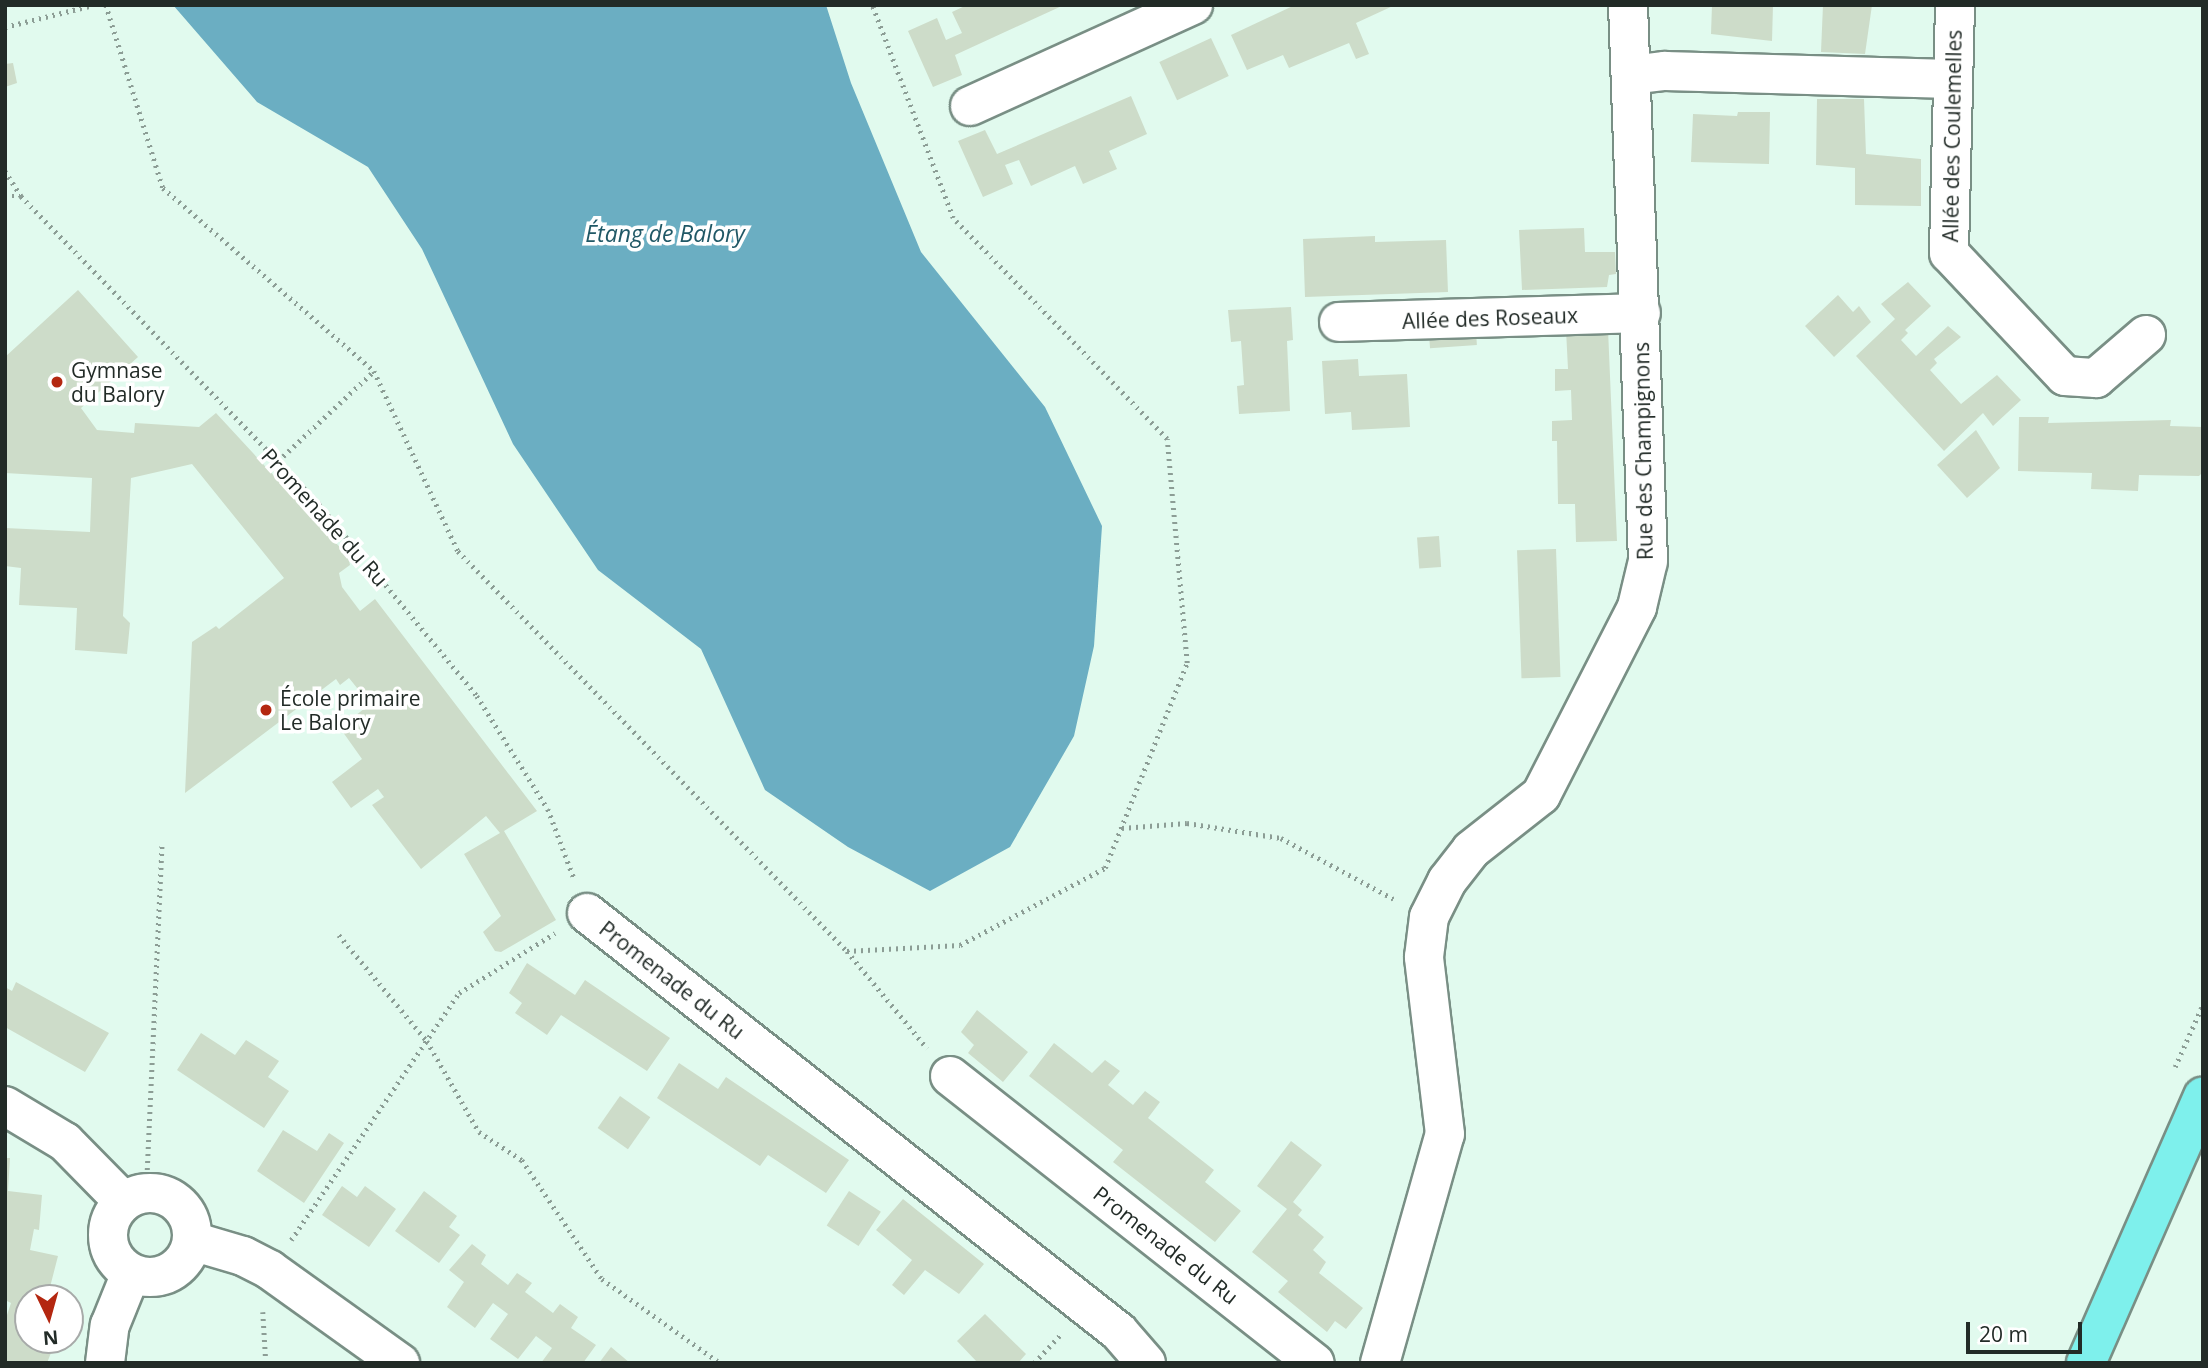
<!DOCTYPE html>
<meta charset="utf-8">
<style>
body{margin:0}
#map{position:relative;width:2208px;height:1368px;overflow:hidden;background:#e1faee;font-family:"Open Sans",sans-serif}
div>[style]{position:absolute}
[style*='--x']{left:calc(var(--x)*1px);top:calc(var(--y)*1px);width:calc(var(--w)*1px);rotate:calc(var(--a)*1deg)}
.water>*{inset:0;background:#6baec2}
.building>*{inset:0;background:#cddcc9;transform-origin:0 0}
.path>*{height:4.5px;margin-top:-2.25px;transform-origin:0;background:repeating-linear-gradient(90deg,#8c9d95 0 2px,transparent 0 7px)}
.roads{filter:drop-shadow(2px 0 #798f85) drop-shadow(-2px 0 #798f85) drop-shadow(0 2px #798f85) drop-shadow(0 -2px #798f85)}
.minor>*{height:38px;margin:-19px;padding:0 19px;transform-origin:19px;border-radius:19px;background:#fff}
.minor>.ring{margin:-19px;padding:0;box-sizing:content-box;background:none;border:38px solid #fff;border-radius:50%}
.major>*{height:38px;margin:-19px;padding:0 19px;transform-origin:19px;border-radius:19px;background:#7ef0ec}
.dots>*{width:19px;height:19px;translate:-50% -50%;box-sizing:border-box;border:4px solid #fff;border-radius:50%}
span{translate:-50% -50%;white-space:nowrap;text-align:center;line-height:1.15;-webkit-text-stroke:7px #fff;paint-order:stroke}
.street-label{font-size:21px;color:#222b27}
.poi-label{font-size:21px;color:#222b27}
.left{translate:0 -50%;text-align:left}
.water-label{font-size:23px;color:#205866;font-style:italic}
.frame{position:absolute;inset:0;border:7px solid #222b27;pointer-events:none}
.north{position:absolute;left:14px;top:1284px;width:70px;height:70px;box-sizing:border-box;background:#fff;border:2px solid #a7aaa9;border-radius:50%;rotate:175deg;font-size:19px;font-weight:700;line-height:28px;text-align:center;color:#222b27}
.north::after{content:'';display:block;margin:auto;width:24px;height:32px;background:#b42710;clip-path:polygon(50% 0,100% 100%,50% 72%,0 100%)}
.scale{position:absolute;left:1966px;top:1322px;width:116px;height:32px;box-sizing:border-box;border:4px solid #222b27;border-top:0;padding-left:9px;font-size:21px;line-height:24px;white-space:nowrap;color:#222b27;-webkit-text-stroke:5px #fff;paint-order:stroke}
</style>
<div id="map">
<div class="water">
<div style="clip-path:polygon(173px 5px,826px 5px,851px 83px,921px 252px,1045px 407px,1102px 526px,1094px 646px,1074px 736px,1010px 847px,930px 891px,848px 847px,765px 790px,701px 649px,598px 570px,513px 444px,422px 249px,368px 167px,257px 102px)"></div>
</div>
<div class="building">
<div style="clip-path:polygon(967px 5px,1064px 5px,955px 55px,962px 75px,933px 87px,908px 31px,937px 18px,946px 40px,962px 33px,952px 12px)"></div>
<div style="clip-path:polygon(1295px 5px,1395px 5px,1356px 23px,1369px 54px,1356px 59px,1349px 43px,1289px 68px,1283px 55px,1247px 70px,1231px 35px)"></div>
<div style="clip-path:polygon(1712px 5px,1773px 5px,1772px 41px,1711px 34px)"></div>
<div style="clip-path:polygon(1823px 5px,1872px 5px,1865px 54px,1821px 52px)"></div>
<div style="left:1211px;top:38px;width:42px;height:57px;rotate:65deg"></div>
<div style="clip-path:polygon(13px 63px,17px 83px,5px 87px,5px 64px)"></div>
<div style="clip-path:polygon(1131px 96px,1147px 134px,1109px 151px,1117px 169px,1083px 184px,1075px 166px,1031px 186px,1019px 160px,1005px 165px,1013px 184px,983px 197px,958px 141px,985px 130px,997px 154px)"></div>
<div style="clip-path:polygon(1817px 99px,1864px 99px,1866px 154px,1921px 159px,1921px 206px,1855px 205px,1855px 168px,1816px 165px)"></div>
<div style="clip-path:polygon(1738px 112px,1770px 112px,1769px 164px,1691px 162px,1693px 114px,1737px 116px)"></div>
<div style="clip-path:polygon(1584px 228px,1585px 252px,1615px 252px,1616px 274px,1609px 275px,1607px 287px,1522px 290px,1519px 230px)"></div>
<div style="clip-path:polygon(1375px 236px,1375px 242px,1446px 240px,1448px 292px,1305px 297px,1303px 239px)"></div>
<div style="clip-path:polygon(1908px 282px,1931px 306px,1905px 330px,1908px 333px,1901px 340px,1916px 356px,1948px 326px,1961px 337px,1934px 359px,1937px 363px,1930px 370px,1961px 404px,1997px 375px,2021px 400px,1993px 426px,1983px 413px,1944px 451px,1856px 356px,1895px 319px,1881px 304px)"></div>
<div style="clip-path:polygon(78px 290px,138px 357px,81px 408px,97px 430px,134px 433px,135px 423px,199px 427px,216px 413px,348px 556px,350px 565px,339px 573px,342px 587px,360px 611px,375px 599px,537px 811px,504px 831px,556px 920px,501px 952px,495px 951px,483px 932px,501px 916px,464px 854px,500px 833px,486px 816px,421px 869px,372px 805px,384px 797px,378px 789px,351px 808px,332px 782px,362px 759px,340px 728px,370px 704px,349px 678px,340px 685px,336px 679px,185px 793px,192px 642px,216px 626px,219px 629px,284px 578px,192px 464px,131px 478px,123px 616px,130px 623px,127px 654px,75px 650px,77px 608px,19px 605px,21px 568px,5px 566px,5px 528px,90px 532px,92px 478px,5px 473px,5px 357px)"></div>
<div style="clip-path:polygon(1838px 295px,1853px 312px,1859px 306px,1871px 322px,1834px 357px,1805px 326px)"></div>
<div style="clip-path:polygon(1291px 307px,1293px 340px,1287px 341px,1290px 411px,1239px 414px,1237px 386px,1244px 385px,1241px 341px,1231px 342px,1228px 310px)"></div>
<div style="clip-path:polygon(1608px 329px,1617px 541px,1576px 542px,1575px 504px,1558px 504px,1557px 441px,1552px 441px,1552px 421px,1572px 420px,1571px 390px,1555px 391px,1555px 369px,1568px 369px,1566px 330px)"></div>
<div style="left:1476px;top:332px;width:13px;height:47px;rotate:86deg"></div>
<div style="clip-path:polygon(1358px 359px,1359px 376px,1407px 374px,1410px 427px,1352px 430px,1351px 412px,1325px 414px,1322px 361px)"></div>
<div style="clip-path:polygon(2019px 417px,2049px 417px,2048px 423px,2171px 420px,2170px 426px,2203px 427px,2203px 472px,2199px 476px,2139px 475px,2138px 491px,2091px 489px,2092px 473px,2018px 471px)"></div>
<div style="clip-path:polygon(1976px 430px,2000px 468px,1967px 498px,1937px 465px)"></div>
<div style="left:1439px;top:536px;width:31px;height:22px;rotate:86deg"></div>
<div style="left:1556px;top:549px;width:128px;height:39px;rotate:88deg"></div>
<div style="clip-path:polygon(527px 963px,575px 995px,585px 980px,670px 1038px,647px 1071px,561px 1015px,547px 1035px,515px 1013px,522px 1003px,509px 993px)"></div>
<div style="clip-path:polygon(16px 982px,109px 1033px,85px 1072px,5px 1027px,5px 987px,12px 991px)"></div>
<div style="clip-path:polygon(977px 1010px,1028px 1052px,1003px 1082px,968px 1053px,974px 1045px,961px 1032px)"></div>
<div style="clip-path:polygon(201px 1033px,235px 1055px,246px 1040px,279px 1061px,268px 1077px,289px 1091px,264px 1128px,177px 1070px)"></div>
<div style="clip-path:polygon(1054px 1043px,1092px 1073px,1105px 1060px,1120px 1071px,1108px 1085px,1133px 1105px,1145px 1091px,1160px 1102px,1148px 1118px,1214px 1170px,1205px 1182px,1241px 1211px,1215px 1242px,1113px 1162px,1123px 1150px,1029px 1076px)"></div>
<div style="clip-path:polygon(679px 1063px,718px 1089px,726px 1077px,849px 1160px,826px 1193px,768px 1155px,760px 1166px,657px 1098px)"></div>
<div style="left:620px;top:1096px;width:37px;height:39px;rotate:35deg"></div>
<div style="clip-path:polygon(283px 1130px,317px 1151px,329px 1133px,344px 1143px,304px 1203px,257px 1171px)"></div>
<div style="clip-path:polygon(1291px 1141px,1322px 1165px,1293px 1202px,1302px 1210px,1298px 1215px,1324px 1237px,1313px 1250px,1326px 1262px,1319px 1273px,1363px 1308px,1346px 1329px,1335px 1321px,1327px 1332px,1278px 1292px,1288px 1281px,1252px 1252px,1287px 1209px,1257px 1186px)"></div>
<div style="clip-path:polygon(5px 1158px,10px 1158px,8px 1191px,42px 1195px,39px 1230px,34px 1229px,30px 1250px,58px 1256px,49px 1291px,40px 1289px,37px 1298px,28px 1298px,28px 1340px,56px 1340px,47px 1363px,5px 1363px,5px 1321px,11px 1303px,5px 1300px)"></div>
<div style="clip-path:polygon(342px 1186px,357px 1197px,365px 1186px,396px 1209px,369px 1247px,322px 1215px)"></div>
<div style="clip-path:polygon(424px 1191px,457px 1216px,449px 1227px,460px 1235px,439px 1263px,395px 1231px)"></div>
<div style="left:849px;top:1191px;width:38px;height:41px;rotate:33deg"></div>
<div style="clip-path:polygon(903px 1199px,984px 1264px,959px 1294px,925px 1270px,904px 1295px,892px 1285px,912px 1260px,876px 1230px)"></div>
<div style="clip-path:polygon(472px 1244px,486px 1255px,481px 1264px,508px 1285px,517px 1273px,532px 1283px,525px 1292px,553px 1313px,560px 1304px,578px 1317px,571px 1328px,596px 1345px,583px 1363px,541px 1363px,552px 1348px,536px 1336px,518px 1359px,490px 1339px,508px 1314px,493px 1303px,475px 1328px,447px 1307px,464px 1282px,449px 1270px)"></div>
<div style="clip-path:polygon(985px 1314px,1026px 1354px,1018px 1363px,978px 1363px,957px 1341px)"></div>
<div style="clip-path:polygon(611px 1347px,630px 1363px,599px 1363px)"></div>
</div>
<div class="path">
<div style="--x:106;--y:5;--w:192;--a:72.7"></div>
<div style="--x:163;--y:188;--w:279;--a:40.9"></div>
<div style="--x:374;--y:371;--w:199;--a:65"></div>
<div style="--x:458;--y:551;--w:558;--a:45.8"></div>
<div style="--x:847;--y:951;--w:113;--a:-3"></div>
<div style="--x:960;--y:945;--w:164;--a:-28"></div>
<div style="--x:1105;--y:868;--w:221;--a:-68.2"></div>
<div style="--x:1187;--y:663;--w:225;--a:-95.1"></div>
<div style="--x:1167;--y:439;--w:308;--a:-134.1"></div>
<div style="--x:953;--y:218;--w:228;--a:-110.8"></div>
<div style="--x:5;--y:27;--w:91;--a:-14"></div>
<div style="--x:5;--y:171;--w:30;--a:57"></div>
<div style="--x:21;--y:196;--w:429;--a:45.9"></div>
<div style="--x:319;--y:504;--w:249;--a:50.5"></div>
<div style="--x:477;--y:696;--w:133;--a:57.9"></div>
<div style="--x:548;--y:809;--w:74;--a:69.4"></div>
<div style="--x:5;--y:196;--w:15;--a:0"></div>
<div style="--x:278;--y:461;--w:132;--a:-43.2"></div>
<div style="--x:1122;--y:828;--w:65;--a:-4.4"></div>
<div style="--x:1187;--y:823;--w:95;--a:9.1"></div>
<div style="--x:1281;--y:838;--w:128;--a:28.4"></div>
<div style="--x:339;--y:935;--w:138;--a:50.3"></div>
<div style="--x:427;--y:1041;--w:105;--a:60.3"></div>
<div style="--x:479;--y:1132;--w:51;--a:33.1"></div>
<div style="--x:522;--y:1160;--w:143;--a:56.1"></div>
<div style="--x:602;--y:1279;--w:145;--a:35.4"></div>
<div style="--x:847;--y:951;--w:126;--a:50.5"></div>
<div style="--x:2175;--y:1067;--w:69;--a:-66"></div>
<div style="--x:147;--y:1170;--w:327;--a:-87.4"></div>
<div style="--x:291;--y:1240;--w:299;--a:-55.8"></div>
<div style="--x:459;--y:993;--w:113;--a:-32"></div>
<div style="--x:263;--y:1312;--w:51;--a:86.6"></div>
<div style="--x:1034;--y:1363;--w:38;--a:-47"></div>
</div>
<div class="roads">
<div class="minor">
<div style="--x:1955;--y:5;--w:248;--a:91.4"></div>
<div style="--x:1949;--y:253;--w:169;--a:46.7"></div>
<div style="--x:2065;--y:376;--w:31;--a:4"></div>
<div style="--x:2096;--y:378;--w:66;--a:-40.7"></div>
<div style="--x:1631;--y:75;--w:34;--a:-7"></div>
<div style="--x:1665;--y:71;--w:286;--a:1.6"></div>
<div style="--x:970;--y:106;--w:245;--a:-24.4"></div>
<div style="--x:1339;--y:322;--w:302;--a:-1.7"></div>
<div style="--x:587;--y:913;--w:677;--a:38.22"></div>
<div style="--x:1119;--y:1332;--w:41;--a:48.9"></div>
<div style="--x:950;--y:1076;--w:464;--a:38.2"></div>
<div style="--x:5;--y:1106;--w:70;--a:31"></div>
<div style="--x:65;--y:1142;--w:84;--a:45.5"></div>
<div class="ring" style="left:108px;top:1193px;width:46px;height:46px"></div>
<div style="--x:192;--y:1241;--w:53;--a:16.4"></div>
<div style="--x:243;--y:1256;--w:30;--a:27"></div>
<div style="--x:270;--y:1270;--w:160;--a:35.6"></div>
<div style="--x:105;--y:1363;--w:38;--a:-83"></div>
<div style="--x:110;--y:1325;--w:56;--a:-68"></div>
<div style="--x:1380;--y:1363;--w:238;--a:-74.2"></div>
<div style="--x:1445;--y:1134;--w:178;--a:-96.8"></div>
<div style="--x:1424;--y:957;--w:40;--a:-82.9"></div>
<div style="--x:1429;--y:917;--w:40;--a:-63.4"></div>
<div style="--x:1447;--y:881;--w:39;--a:-52"></div>
<div style="--x:1471;--y:850;--w:89;--a:-38.2"></div>
<div style="--x:1541;--y:795;--w:211;--a:-62.9"></div>
<div style="--x:1637;--y:607;--w:47;--a:-76.6"></div>
<div style="--x:1648;--y:561;--w:556;--a:-92.06"></div>
</div>
<div class="major">
<div style="--x:2086;--y:1363;--w:291;--a:-66.3"></div>
</div>
</div>
<div class="dots">
<div style="left:57px;top:382px;background:#b42710"></div>
<div style="left:266px;top:710px;background:#b42710"></div>
</div>
<div class="street-label">
<span style="left:1952px;top:136px;rotate:-89deg">Allée des Coulemelles</span>
<span style="left:1490px;top:318px;rotate:-2deg">Allée des Roseaux</span>
<span style="left:1643px;top:451px;rotate:-91deg">Rue des Champignons</span>
<span style="left:325px;top:517px;rotate:48deg">Promenade du Ru</span>
<span style="left:672px;top:980px;rotate:38deg">Promenade du Ru</span>
<span style="left:1166px;top:1245px;rotate:38deg">Promenade du Ru</span>
</div>
<div class="poi-label">
<span class="left" style="left:71px;top:382px">Gymnase<br>du Balory</span>
<span class="left" style="left:280px;top:710px">École primaire<br>Le Balory</span>
</div>
<div class="water-label">
<span style="left:665px;top:233px">Étang de Balory</span>
</div>
<div class="frame"></div>
<div class="north">N</div>
<div class="scale">20 m</div>
</div>
